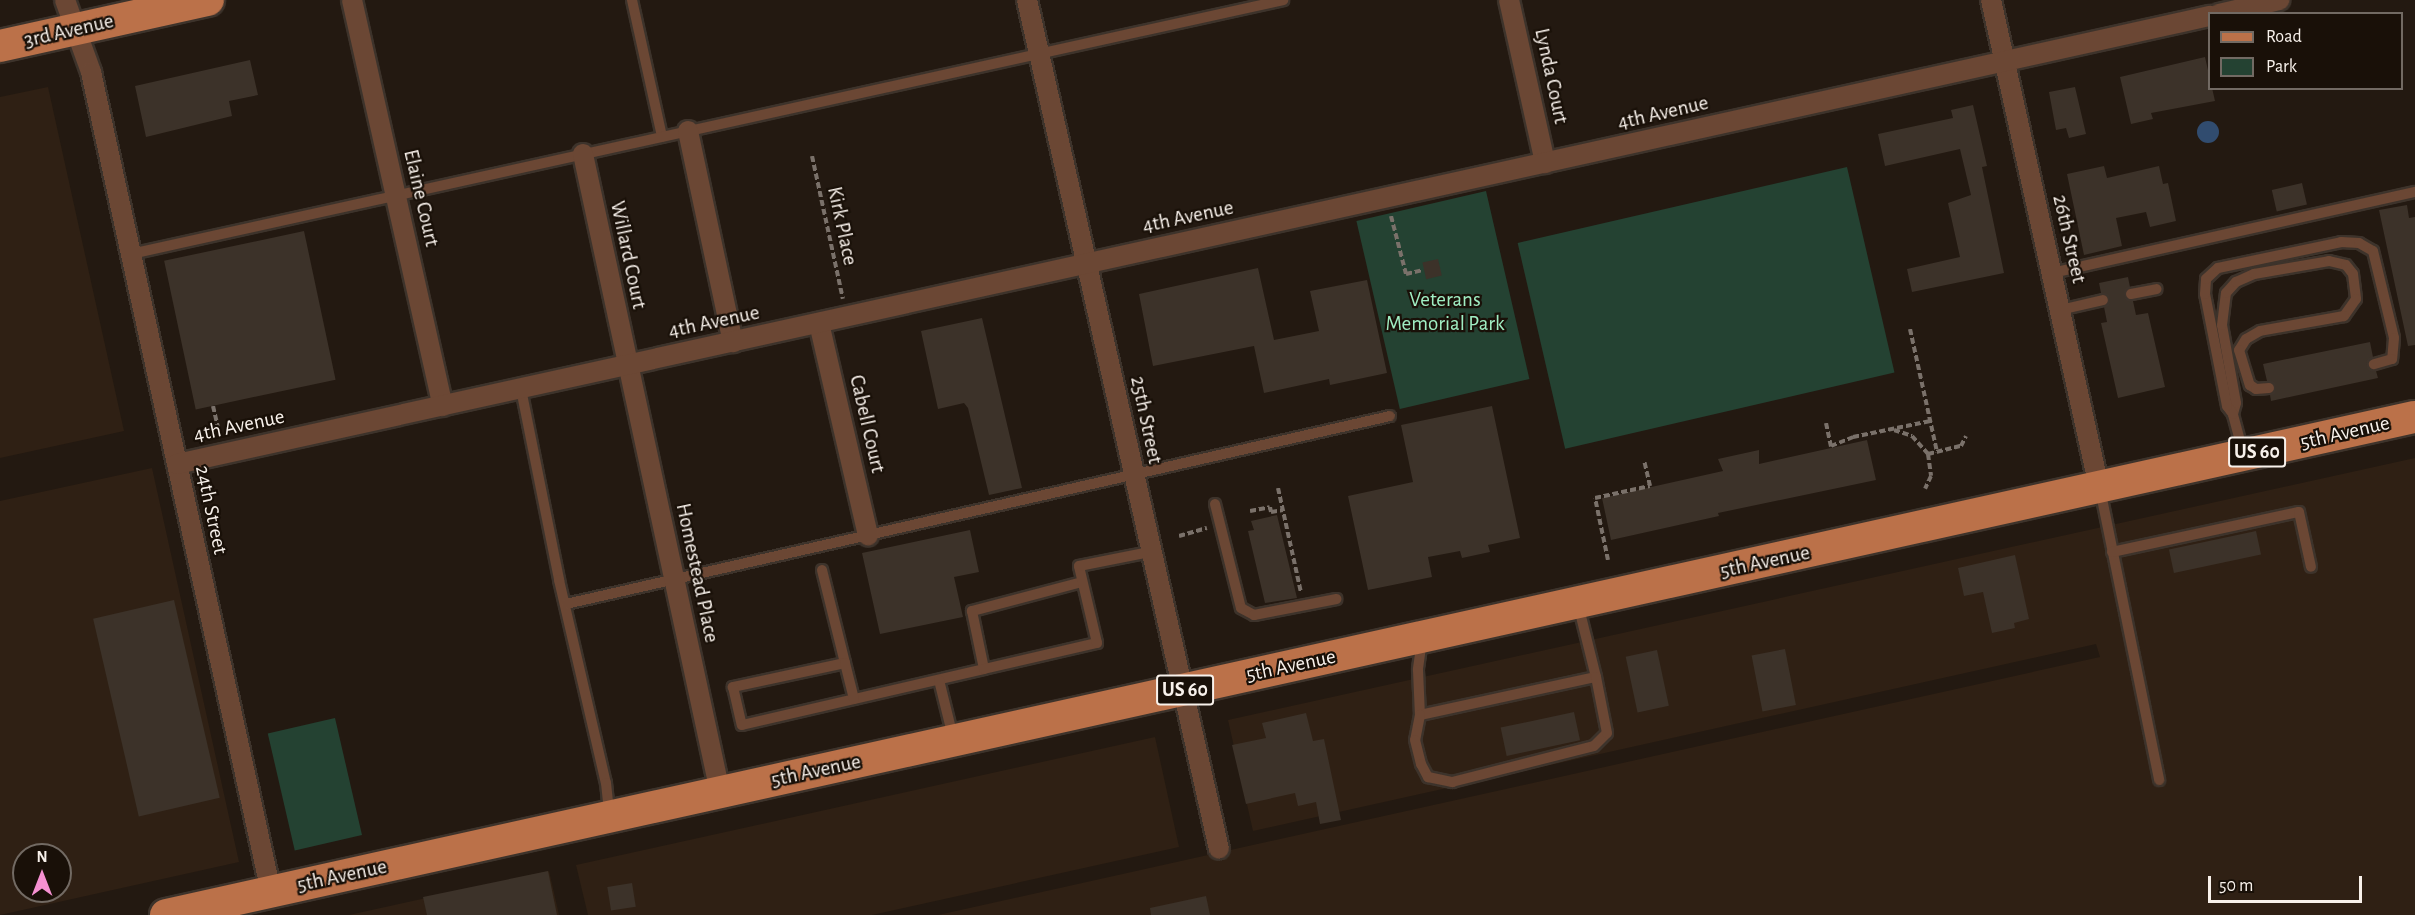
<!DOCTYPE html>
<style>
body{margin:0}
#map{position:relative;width:2415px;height:915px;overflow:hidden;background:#231911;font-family:"Alegreya Sans",sans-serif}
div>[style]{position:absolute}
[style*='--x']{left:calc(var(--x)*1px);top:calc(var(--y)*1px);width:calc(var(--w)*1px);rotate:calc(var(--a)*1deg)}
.built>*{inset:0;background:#2f2014}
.green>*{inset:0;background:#244232;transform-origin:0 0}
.water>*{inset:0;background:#314c6f}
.round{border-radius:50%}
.building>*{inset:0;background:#3c3229;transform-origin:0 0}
.path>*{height:4px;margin-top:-2px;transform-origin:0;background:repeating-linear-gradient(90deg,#7a716a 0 6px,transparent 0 9px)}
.roads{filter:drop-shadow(2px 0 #3d332b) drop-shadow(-2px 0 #3d332b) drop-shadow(0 2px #3d332b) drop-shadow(0 -2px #3d332b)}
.lane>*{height:10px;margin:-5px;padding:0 5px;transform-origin:5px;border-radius:5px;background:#6b4734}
.street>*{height:20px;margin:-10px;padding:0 10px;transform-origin:10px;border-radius:10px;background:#6b4734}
.primary>*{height:32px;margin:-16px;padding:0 16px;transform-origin:16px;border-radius:16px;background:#bb7149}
span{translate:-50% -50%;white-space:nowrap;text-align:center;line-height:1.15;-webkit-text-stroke:4.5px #191008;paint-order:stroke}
.shield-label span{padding:2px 4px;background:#191008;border:2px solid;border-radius:4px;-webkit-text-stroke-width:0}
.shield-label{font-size:20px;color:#f8f1eb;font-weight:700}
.street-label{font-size:21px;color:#f8f1eb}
.park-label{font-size:21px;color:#a0eec3}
.legend{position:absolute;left:2208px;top:12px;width:195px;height:78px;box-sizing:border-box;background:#191008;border:2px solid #726a63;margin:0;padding:8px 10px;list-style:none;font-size:18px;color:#f8f1eb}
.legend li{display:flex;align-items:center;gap:12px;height:30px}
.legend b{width:30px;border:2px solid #726a63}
.north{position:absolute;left:12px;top:843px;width:60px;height:60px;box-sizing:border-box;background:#191008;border:2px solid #726a63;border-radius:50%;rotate:0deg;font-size:16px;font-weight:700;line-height:24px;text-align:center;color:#f8f1eb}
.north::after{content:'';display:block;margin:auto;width:21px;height:27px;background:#f590d1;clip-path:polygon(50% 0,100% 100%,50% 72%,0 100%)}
.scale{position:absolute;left:2208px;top:876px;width:154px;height:27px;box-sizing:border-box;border:3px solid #f8f1eb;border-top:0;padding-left:8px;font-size:18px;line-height:21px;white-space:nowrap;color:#f8f1eb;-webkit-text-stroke:4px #191008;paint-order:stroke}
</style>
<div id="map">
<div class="built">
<div style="clip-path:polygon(48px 87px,124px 431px,0 458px,0 97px)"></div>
<div style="clip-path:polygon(2415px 458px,2415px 915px,938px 915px,2100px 657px,2096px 644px,1253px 831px,1228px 720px)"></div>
<div style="clip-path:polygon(evenodd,152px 468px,239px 862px,0 915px,0 501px,152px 468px,24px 855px,60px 855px,60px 891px,24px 891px,24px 855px)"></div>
<div style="clip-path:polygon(1155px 737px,1179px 847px,872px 915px,588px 915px,576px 865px)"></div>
<div style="clip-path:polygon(549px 871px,559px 915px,349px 915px)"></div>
</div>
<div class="green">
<div style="left:1847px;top:167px;width:211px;height:338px;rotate:77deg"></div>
<div style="left:1486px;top:191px;width:193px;height:133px;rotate:77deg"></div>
<div style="left:335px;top:718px;width:120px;height:69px;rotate:77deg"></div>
</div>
<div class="water">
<div class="round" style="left:2197px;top:121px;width:22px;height:22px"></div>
</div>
<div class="building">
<div style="clip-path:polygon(2205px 57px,2215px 101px,2151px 113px,2153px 119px,2131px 124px,2120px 77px)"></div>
<div style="clip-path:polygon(250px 60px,258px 95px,229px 101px,232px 116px,146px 137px,135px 86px)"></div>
<div style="clip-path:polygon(2075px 87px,2086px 134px,2069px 138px,2066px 128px,2056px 130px,2049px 92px)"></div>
<div style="clip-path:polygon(1973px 105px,1987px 166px,1982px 167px,2004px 273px,1912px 292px,1907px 269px,1960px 257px,1948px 203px,1971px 195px,1960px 149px,1885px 166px,1878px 134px,1953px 118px,1951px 110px)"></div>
<div style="clip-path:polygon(2104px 166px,2107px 178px,2159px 166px,2163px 184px,2168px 183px,2176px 221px,2150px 227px,2146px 212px,2116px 218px,2122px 246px,2084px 255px,2067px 174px)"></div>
<div style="left:2302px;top:183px;width:22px;height:31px;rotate:77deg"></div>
<div style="clip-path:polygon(2407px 205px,2409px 218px,2415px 217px,2415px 345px,2408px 346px,2379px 210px)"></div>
<div style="left:304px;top:231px;width:152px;height:143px;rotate:78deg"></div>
<div style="left:1438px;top:259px;width:17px;height:16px;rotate:77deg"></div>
<div style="clip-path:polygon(1258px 268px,1274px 340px,1319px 331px,1310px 291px,1367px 280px,1387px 373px,1330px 385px,1329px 379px,1264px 393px,1254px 346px,1153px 366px,1139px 294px)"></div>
<div style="clip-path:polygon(2128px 277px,2130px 287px,2124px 296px,2133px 301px,2136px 315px,2148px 313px,2165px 387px,2118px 398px,2101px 323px,2107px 322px,2104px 307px,2110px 299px,2101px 293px,2099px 283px)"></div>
<div style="clip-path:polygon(982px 318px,1022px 488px,989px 495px,968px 408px,964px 403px,938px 409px,921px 331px)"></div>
<div style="clip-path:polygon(2370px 342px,2373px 357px,2367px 365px,2376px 371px,2378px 378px,2271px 401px,2270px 395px,2276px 387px,2267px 381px,2263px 364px)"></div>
<div style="clip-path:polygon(1492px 406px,1520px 538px,1488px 545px,1490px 552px,1462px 558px,1460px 551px,1428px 557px,1432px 577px,1368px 590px,1348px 496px,1413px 482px,1401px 425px)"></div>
<div style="clip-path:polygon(1867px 440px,1876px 480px,1718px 513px,1719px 516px,1611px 540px,1602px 498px,1723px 471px,1718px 459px,1759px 450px,1759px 464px)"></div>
<div style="clip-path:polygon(1277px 515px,1297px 598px,1265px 603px,1248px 531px,1254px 530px,1251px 521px)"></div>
<div style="clip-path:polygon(970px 530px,979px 572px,954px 577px,963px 617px,880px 634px,862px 553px)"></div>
<div style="left:2256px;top:531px;width:24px;height:89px;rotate:78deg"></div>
<div style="clip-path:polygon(2015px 555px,2029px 619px,2014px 623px,2015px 628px,1992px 633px,1983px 592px,1964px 596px,1958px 568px)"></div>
<div style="left:174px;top:600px;width:203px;height:83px;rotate:77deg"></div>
<div style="left:1785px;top:649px;width:57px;height:34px;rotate:79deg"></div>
<div style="left:1657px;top:650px;width:57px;height:32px;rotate:78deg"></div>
<div style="left:1574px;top:712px;width:29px;height:75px;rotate:78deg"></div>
<div style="clip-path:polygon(1306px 713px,1313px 741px,1324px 739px,1341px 820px,1320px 824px,1316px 802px,1298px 806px,1295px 793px,1246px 804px,1232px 745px,1266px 738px,1262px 723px)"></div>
<div style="clip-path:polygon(548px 871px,557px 915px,427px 915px,423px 897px)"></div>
<div style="left:632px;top:883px;width:24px;height:25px;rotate:81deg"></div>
<div style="clip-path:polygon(1206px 896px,1210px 915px,1151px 915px,1150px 908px)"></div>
</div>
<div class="path">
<div style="--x:812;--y:156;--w:146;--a:77.8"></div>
<div style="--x:1391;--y:216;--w:60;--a:75.5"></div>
<div style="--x:1406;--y:274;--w:17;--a:-13"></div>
<div style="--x:1910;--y:329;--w:126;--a:77.6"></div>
<div style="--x:213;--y:406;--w:23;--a:77"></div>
<div style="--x:1826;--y:423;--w:24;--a:78"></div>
<div style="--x:1831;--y:446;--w:24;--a:-22"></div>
<div style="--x:1853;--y:437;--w:79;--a:-11.7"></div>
<div style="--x:1894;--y:430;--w:19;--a:18"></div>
<div style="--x:1912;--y:436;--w:24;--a:48"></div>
<div style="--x:1928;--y:454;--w:22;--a:82"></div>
<div style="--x:1931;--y:476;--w:14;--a:115"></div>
<div style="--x:1928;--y:454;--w:34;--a:-14"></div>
<div style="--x:1961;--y:446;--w:11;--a:-63"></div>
<div style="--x:1278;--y:488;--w:107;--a:77.6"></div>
<div style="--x:1250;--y:511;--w:20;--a:-11"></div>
<div style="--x:1270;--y:507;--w:5;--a:79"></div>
<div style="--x:1271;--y:512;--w:12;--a:-9"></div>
<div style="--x:1179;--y:536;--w:29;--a:-16"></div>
<div style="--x:1608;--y:560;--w:63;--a:-101.8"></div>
<div style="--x:1595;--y:498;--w:56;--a:-12.3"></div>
<div style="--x:1650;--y:486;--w:26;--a:-103"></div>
</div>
<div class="roads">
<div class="lane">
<div style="--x:632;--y:0;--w:140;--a:77.6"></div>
<div style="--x:131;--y:254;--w:1180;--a:-12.43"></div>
<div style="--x:2052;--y:273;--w:372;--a:-12.6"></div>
<div style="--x:2131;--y:294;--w:26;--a:-11"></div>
<div style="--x:2060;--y:310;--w:44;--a:-13.1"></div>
<div style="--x:521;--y:389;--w:195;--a:78.7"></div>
<div style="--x:559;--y:580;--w:208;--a:77"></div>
<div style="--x:606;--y:783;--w:31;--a:84"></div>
<div style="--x:2233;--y:414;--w:11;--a:-75"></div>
<div style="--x:2236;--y:403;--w:79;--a:-100.2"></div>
<div style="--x:2222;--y:325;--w:32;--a:-83"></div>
<div style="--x:2226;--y:293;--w:15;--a:-48"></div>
<div style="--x:2236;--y:282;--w:20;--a:-24"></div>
<div style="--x:2254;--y:274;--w:76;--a:-9.8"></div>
<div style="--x:2329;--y:261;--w:17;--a:13"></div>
<div style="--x:2346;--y:265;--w:11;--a:52"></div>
<div style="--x:2353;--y:274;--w:25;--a:83"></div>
<div style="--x:2356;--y:299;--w:21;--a:125"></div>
<div style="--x:2344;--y:316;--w:85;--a:169.9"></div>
<div style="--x:2260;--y:331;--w:16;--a:150"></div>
<div style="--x:2246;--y:339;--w:13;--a:122"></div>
<div style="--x:2239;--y:350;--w:37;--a:73"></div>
<div style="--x:2250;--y:385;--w:7;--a:34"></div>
<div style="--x:2256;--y:389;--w:13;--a:-4"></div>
<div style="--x:2243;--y:452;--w:39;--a:-105"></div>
<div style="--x:2233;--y:414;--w:10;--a:-127"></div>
<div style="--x:2227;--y:406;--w:114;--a:-101.1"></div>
<div style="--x:2205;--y:294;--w:15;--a:-86"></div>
<div style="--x:2206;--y:279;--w:16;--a:-43"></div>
<div style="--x:2218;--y:268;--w:126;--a:-11.9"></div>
<div style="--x:2341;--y:242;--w:18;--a:3"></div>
<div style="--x:2359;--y:243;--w:16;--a:30"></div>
<div style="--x:2373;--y:251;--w:89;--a:76.4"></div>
<div style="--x:2394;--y:338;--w:21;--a:95"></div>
<div style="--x:2392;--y:359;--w:19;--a:164"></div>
<div style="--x:2100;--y:489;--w:297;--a:78.5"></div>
<div style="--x:1215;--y:504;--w:107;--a:76"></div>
<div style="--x:1241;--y:608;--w:15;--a:28"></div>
<div style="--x:1254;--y:615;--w:84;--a:-11"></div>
<div style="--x:2112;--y:552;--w:191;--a:-12.1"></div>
<div style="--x:2299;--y:512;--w:56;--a:77.7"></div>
<div style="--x:822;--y:570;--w:96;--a:76.1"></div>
<div style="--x:845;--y:663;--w:115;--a:167.9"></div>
<div style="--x:733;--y:687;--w:39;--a:77"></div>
<div style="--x:742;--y:725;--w:248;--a:-13"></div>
<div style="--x:1082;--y:582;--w:114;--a:165.2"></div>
<div style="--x:972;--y:611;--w:59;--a:78.3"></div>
<div style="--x:984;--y:669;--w:116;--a:-13"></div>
<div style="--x:1097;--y:643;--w:79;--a:-103.2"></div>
<div style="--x:1079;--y:566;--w:72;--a:-11.2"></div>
<div style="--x:566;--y:604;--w:845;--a:-12.85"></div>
<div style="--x:1422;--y:640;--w:30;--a:98"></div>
<div style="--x:1418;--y:670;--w:45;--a:87.5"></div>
<div style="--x:1420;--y:715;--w:180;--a:-12.2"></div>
<div style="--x:1596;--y:677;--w:75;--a:-103.9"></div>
<div style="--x:845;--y:663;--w:37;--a:76"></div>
<div style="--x:939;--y:680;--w:59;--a:76.2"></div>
<div style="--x:1420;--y:715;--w:25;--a:101"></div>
<div style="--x:1415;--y:740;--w:25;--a:76"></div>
<div style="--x:1421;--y:764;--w:15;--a:62"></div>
<div style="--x:1428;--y:777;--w:25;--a:12"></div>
<div style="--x:1452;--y:782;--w:146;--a:-14.2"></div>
<div style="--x:1594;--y:746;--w:18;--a:-45"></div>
<div style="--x:1607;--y:733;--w:57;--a:-101.1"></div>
</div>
<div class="street">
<div style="--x:65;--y:0;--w:77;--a:70.1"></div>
<div style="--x:91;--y:72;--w:840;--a:77.62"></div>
<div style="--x:352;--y:0;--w:416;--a:77.4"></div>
<div style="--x:1027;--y:0;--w:870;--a:77.26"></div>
<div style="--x:1509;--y:0;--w:167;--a:77.5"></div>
<div style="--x:1991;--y:0;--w:500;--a:77.5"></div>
<div style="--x:2219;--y:14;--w:62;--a:-13.1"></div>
<div style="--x:688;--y:131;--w:216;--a:78"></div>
<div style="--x:583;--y:154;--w:653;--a:77.88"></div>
<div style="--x:819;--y:323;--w:218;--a:77"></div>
<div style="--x:177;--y:464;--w:2082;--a:-12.43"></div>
</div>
<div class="primary">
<div style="--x:0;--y:46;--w:213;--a:-12.5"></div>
<div style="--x:166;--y:915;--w:2303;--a:-12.49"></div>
</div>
</div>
<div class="shield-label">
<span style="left:2257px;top:452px">US 60</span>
<span style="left:1185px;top:690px">US 60</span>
</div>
<div class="street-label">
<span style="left:69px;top:31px;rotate:-13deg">3rd Avenue</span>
<span style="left:1551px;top:76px;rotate:78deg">Lynda Court</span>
<span style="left:1663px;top:113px;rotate:-13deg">4th Avenue</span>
<span style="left:421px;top:198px;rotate:77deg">Elaine Court</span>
<span style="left:1188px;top:217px;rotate:-12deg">4th Avenue</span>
<span style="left:842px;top:226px;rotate:78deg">Kirk Place</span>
<span style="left:2069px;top:239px;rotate:77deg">26th Street</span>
<span style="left:628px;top:255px;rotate:78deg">Willard Court</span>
<span style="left:714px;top:322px;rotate:-12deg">4th Avenue</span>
<span style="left:1146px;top:420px;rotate:78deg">25th Street</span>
<span style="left:867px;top:424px;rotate:77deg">Cabell Court</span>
<span style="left:239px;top:426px;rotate:-12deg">4th Avenue</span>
<span style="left:2345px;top:433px;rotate:-13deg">5th Avenue</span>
<span style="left:211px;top:510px;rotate:78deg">24th Street</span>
<span style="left:1765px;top:562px;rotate:-12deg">5th Avenue</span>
<span style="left:697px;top:573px;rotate:78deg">Homestead Place</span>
<span style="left:1291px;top:666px;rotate:-12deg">5th Avenue</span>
<span style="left:816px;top:771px;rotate:-12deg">5th Avenue</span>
<span style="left:342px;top:876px;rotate:-12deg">5th Avenue</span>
</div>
<div class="park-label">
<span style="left:1445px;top:312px">Veterans<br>Memorial Park</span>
</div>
<ul class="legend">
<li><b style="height:8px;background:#bb7149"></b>Road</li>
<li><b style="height:16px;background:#244232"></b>Park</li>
</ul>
<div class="north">N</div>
<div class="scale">50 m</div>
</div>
